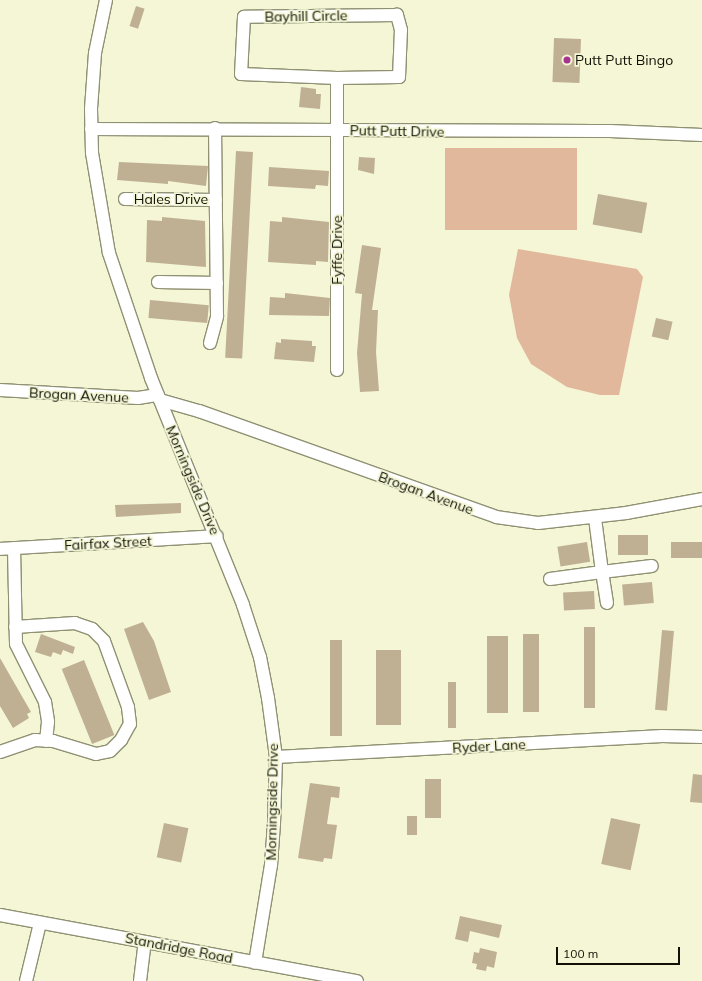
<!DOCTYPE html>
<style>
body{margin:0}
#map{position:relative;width:702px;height:981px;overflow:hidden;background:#f4f6d5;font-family:Mulish,sans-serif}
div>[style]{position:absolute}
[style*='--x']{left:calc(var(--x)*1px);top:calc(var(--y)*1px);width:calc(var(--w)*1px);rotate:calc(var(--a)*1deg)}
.green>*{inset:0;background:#e1b89c;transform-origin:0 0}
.building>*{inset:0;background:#c0b093;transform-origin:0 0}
.roads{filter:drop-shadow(1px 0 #909173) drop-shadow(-1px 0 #909173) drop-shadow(0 1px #909173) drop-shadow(0 -1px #909173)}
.minor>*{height:12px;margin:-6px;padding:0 6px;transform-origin:6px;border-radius:6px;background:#fff}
.dots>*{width:11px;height:11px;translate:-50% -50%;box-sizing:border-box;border:2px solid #f4f6d5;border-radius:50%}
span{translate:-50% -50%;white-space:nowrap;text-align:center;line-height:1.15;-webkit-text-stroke:3.5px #f4f6d5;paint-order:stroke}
.street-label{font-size:14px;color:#111106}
.poi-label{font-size:14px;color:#111106}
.left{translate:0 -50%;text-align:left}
.scale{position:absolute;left:556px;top:947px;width:124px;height:18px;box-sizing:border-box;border:2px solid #111106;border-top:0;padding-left:5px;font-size:12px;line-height:14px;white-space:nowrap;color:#111106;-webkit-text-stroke:3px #f4f6d5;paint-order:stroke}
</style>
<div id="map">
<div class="green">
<div style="left:445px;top:148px;width:132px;height:82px"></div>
<div style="clip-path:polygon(518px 249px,637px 269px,643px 277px,619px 395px,600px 395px,567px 387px,531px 364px,517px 338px,509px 295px)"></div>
</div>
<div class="building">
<div style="left:136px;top:6px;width:9px;height:21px;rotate:18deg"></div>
<div style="left:554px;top:38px;width:27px;height:44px;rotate:2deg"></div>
<div style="clip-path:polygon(301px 87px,316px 89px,316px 94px,321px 94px,320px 109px,299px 107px)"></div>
<div style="left:236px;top:151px;width:17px;height:207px;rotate:3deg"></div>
<div style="clip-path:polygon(359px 157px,375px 158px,374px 174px,358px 170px)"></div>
<div style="clip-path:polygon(119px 162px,208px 166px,206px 186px,168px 181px,168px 184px,117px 180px)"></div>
<div style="clip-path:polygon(269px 167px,329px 171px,328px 186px,316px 185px,315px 189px,268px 186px)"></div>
<div style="left:598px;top:194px;width:50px;height:31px;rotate:10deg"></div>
<div style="clip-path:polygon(162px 217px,205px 221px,206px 267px,146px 262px,147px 220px,162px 221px)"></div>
<div style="clip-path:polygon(282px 217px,329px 222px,328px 262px,316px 261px,316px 265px,268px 262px,270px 221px,282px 222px)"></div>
<div style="clip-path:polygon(362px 245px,381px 248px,372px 310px,378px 310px,376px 352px,379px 391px,360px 392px,357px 353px,362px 294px,355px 293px)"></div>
<div style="clip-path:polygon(285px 293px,330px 298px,329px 316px,269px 315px,270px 297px,285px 298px)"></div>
<div style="left:150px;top:300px;width:59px;height:18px;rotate:5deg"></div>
<div style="left:656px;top:318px;width:17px;height:19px;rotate:13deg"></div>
<div style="clip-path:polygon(281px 339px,312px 341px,312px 346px,316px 346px,314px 362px,274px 359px,276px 342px,281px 343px)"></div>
<div style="clip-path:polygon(181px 503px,181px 513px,116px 517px,115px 505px)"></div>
<div style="left:618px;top:535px;width:30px;height:20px"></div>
<div style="left:587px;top:542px;width:20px;height:30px;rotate:81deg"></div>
<div style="left:702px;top:542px;width:16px;height:31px;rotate:90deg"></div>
<div style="left:652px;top:582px;width:21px;height:30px;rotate:85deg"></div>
<div style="left:594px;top:591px;width:18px;height:31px;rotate:87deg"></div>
<div style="clip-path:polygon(143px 622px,154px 641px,171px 692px,149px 700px,124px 629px)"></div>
<div style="left:584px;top:627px;width:11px;height:81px"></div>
<div style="left:662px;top:630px;width:12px;height:80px;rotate:5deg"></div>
<div style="clip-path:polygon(41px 634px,75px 647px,73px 654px,63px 650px,61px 655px,53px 652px,51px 657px,35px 652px)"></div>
<div style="left:523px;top:634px;width:16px;height:78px"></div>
<div style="left:487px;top:636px;width:21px;height:77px"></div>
<div style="left:330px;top:640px;width:12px;height:96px"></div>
<div style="left:376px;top:650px;width:25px;height:75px"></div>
<div style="clip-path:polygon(0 658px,31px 712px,27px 714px,29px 718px,13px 728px,0 706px)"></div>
<div style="left:84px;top:660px;width:81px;height:24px;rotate:68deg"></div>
<div style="left:448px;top:682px;width:8px;height:46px"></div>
<div style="clip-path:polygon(693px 774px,702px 775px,702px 803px,690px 802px)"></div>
<div style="left:425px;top:779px;width:16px;height:39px"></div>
<div style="clip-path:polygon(310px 783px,340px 787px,339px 798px,331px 797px,327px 824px,337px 825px,332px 859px,324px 858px,323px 862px,298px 858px)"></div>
<div style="left:407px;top:816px;width:10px;height:19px"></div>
<div style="left:611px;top:818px;width:30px;height:47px;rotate:12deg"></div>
<div style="left:164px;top:823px;width:25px;height:35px;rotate:12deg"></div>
<div style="clip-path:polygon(460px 916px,502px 925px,499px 938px,470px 931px,468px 942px,455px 939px)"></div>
<div style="clip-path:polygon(480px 948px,497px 952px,494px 968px,487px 966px,486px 971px,476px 969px,477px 964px,472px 963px,474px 952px,479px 953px)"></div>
</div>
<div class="roads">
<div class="minor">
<div style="--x:106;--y:0;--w:54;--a:101.7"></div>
<div style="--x:95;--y:53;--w:56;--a:94.1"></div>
<div style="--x:91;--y:109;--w:44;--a:88.7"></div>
<div style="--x:92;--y:153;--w:101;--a:80.4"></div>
<div style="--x:109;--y:253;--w:132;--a:71.4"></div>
<div style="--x:151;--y:378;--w:245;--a:67.9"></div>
<div style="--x:243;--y:605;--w:55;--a:71.9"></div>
<div style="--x:260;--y:657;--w:42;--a:79"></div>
<div style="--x:268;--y:698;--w:60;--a:82.3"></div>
<div style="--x:276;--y:757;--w:66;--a:91.7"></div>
<div style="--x:274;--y:823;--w:42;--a:94.1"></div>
<div style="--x:271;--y:865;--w:99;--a:99.3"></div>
<div style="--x:337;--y:78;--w:62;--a:-0.9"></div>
<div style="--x:399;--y:77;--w:47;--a:-87.6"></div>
<div style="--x:401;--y:30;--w:16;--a:-105"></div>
<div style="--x:397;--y:15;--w:153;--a:179.3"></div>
<div style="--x:244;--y:17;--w:57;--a:93"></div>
<div style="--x:241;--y:74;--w:96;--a:2.4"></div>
<div style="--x:337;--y:78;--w:292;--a:90"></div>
<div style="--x:91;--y:129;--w:519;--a:0.22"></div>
<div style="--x:610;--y:131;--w:92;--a:2.5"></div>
<div style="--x:125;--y:199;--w:91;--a:0.6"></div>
<div style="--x:158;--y:282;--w:59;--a:1"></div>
<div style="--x:210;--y:343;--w:28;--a:-75"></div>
<div style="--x:217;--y:316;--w:188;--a:-90.6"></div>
<div style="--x:0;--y:390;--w:138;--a:3.3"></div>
<div style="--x:138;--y:398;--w:20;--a:-9"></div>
<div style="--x:160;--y:400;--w:41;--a:15.8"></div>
<div style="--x:199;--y:411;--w:315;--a:19.6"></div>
<div style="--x:496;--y:517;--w:42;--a:8.1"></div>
<div style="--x:538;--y:523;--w:89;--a:-6.5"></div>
<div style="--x:626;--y:513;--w:77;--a:-10.4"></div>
<div style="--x:14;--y:548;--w:96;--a:88.8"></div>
<div style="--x:16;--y:644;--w:65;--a:63.4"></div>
<div style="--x:45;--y:702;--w:20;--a:81"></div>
<div style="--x:48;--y:722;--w:19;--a:96"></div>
<div style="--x:0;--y:549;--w:217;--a:-3.4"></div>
<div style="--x:550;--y:579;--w:52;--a:-7.7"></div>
<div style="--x:602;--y:572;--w:54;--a:-97.4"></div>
<div style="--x:607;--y:603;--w:31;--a:-99"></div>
<div style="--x:602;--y:572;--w:50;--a:-6.8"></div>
<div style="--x:0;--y:752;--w:37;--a:-19"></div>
<div style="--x:35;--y:740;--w:18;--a:3"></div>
<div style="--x:53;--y:741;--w:45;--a:16.8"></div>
<div style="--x:96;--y:754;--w:14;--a:-12"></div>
<div style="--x:110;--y:751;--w:16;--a:-45"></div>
<div style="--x:121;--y:740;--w:18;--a:-61"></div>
<div style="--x:130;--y:724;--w:17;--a:-97"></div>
<div style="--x:128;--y:707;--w:70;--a:-110"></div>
<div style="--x:104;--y:641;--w:17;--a:-135"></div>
<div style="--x:92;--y:629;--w:18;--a:-161"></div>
<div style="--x:75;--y:623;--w:60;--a:176.2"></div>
<div style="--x:276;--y:757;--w:387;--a:-3.1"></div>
<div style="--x:662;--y:736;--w:40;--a:1.4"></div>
<div style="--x:0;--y:915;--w:363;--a:10.5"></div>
<div style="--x:26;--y:981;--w:60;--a:-76.4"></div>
<div style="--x:140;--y:981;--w:39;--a:-83"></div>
</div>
</div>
<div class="dots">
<div style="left:567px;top:60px;background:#a53491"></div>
</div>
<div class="street-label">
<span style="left:306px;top:16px;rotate:-1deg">Bayhill Circle</span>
<span style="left:397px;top:131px;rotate:1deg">Putt Putt Drive</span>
<span style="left:171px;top:199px">Hales Drive</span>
<span style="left:337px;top:250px;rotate:-90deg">Fyffe Drive</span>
<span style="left:79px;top:395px;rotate:3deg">Brogan Avenue</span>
<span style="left:193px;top:480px;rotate:67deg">Morningside Drive</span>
<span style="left:426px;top:493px;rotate:20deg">Brogan Avenue</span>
<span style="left:108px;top:543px;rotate:-3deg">Fairfax Street</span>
<span style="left:489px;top:746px;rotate:-3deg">Ryder Lane</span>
<span style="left:272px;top:802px;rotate:-89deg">Morningside Drive</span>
<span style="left:179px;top:948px;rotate:11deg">Standridge Road</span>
</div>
<div class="poi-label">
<span class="left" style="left:575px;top:60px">Putt Putt Bingo</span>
</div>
<div class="scale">100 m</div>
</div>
